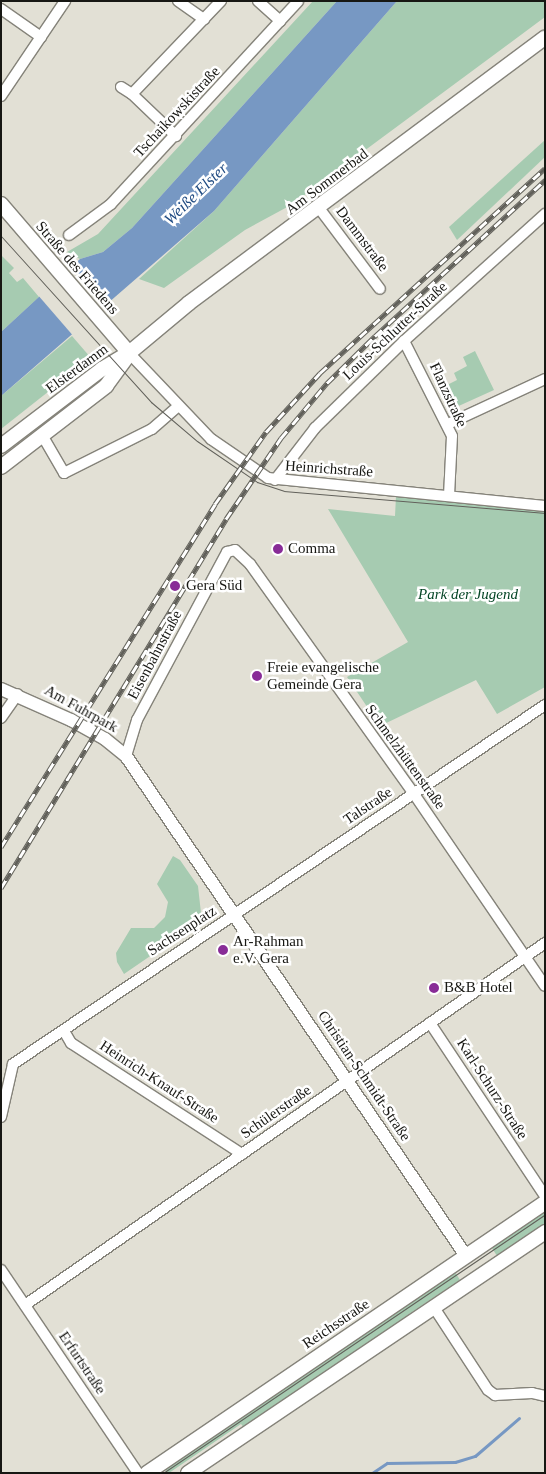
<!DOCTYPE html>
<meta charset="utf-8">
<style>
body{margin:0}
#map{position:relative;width:546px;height:1474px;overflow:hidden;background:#e2e0d5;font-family:"Times New Roman",serif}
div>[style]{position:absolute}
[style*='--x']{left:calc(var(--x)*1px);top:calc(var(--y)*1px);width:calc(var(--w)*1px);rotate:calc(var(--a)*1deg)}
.green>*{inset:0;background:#a6cbb1}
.water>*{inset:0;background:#7798c3}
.pier>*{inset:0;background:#e2e0d5;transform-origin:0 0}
.stream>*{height:3px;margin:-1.5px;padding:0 1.5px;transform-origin:1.5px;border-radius:1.5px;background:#7798c3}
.roads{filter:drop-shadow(1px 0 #85837a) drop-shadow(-1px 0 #85837a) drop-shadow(0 1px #85837a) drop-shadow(0 -1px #85837a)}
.minor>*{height:10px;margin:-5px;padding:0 5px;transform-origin:5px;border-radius:5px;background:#fff}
.tertiary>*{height:12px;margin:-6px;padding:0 6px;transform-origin:6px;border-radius:6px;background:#fff}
.secondary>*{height:14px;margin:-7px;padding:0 7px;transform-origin:7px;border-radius:7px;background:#fff}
.tram>*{height:1px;margin:-0.5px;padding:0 0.5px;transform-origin:0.5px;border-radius:0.5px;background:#61605a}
.rail>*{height:5px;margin-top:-2.5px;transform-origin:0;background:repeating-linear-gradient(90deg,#fff 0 9px,#61605a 0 18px);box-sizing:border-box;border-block:1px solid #61605a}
.dots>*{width:14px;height:14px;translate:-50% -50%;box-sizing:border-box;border:2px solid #fff;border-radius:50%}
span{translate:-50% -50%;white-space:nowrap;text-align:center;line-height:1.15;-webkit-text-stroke:5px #fff;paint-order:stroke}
.street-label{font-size:15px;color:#171713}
.poi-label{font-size:15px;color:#171713}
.left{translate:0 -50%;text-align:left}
.park-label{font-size:15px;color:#044525;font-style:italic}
.water-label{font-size:16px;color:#214c83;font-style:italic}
.frame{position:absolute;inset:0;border:2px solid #171713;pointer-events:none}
</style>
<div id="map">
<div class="green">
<div style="clip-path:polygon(313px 1px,337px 1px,132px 228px,103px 252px,80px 259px,67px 252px,98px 234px)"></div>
<div style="clip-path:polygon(397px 1px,545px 1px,545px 17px,291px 205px,245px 230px,164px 288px,139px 279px,214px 211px)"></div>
<div style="clip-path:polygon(545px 140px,545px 157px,457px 240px,449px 227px)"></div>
<div style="clip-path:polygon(1px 255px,14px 268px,9px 273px,17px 282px,23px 278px,39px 297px,1px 332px)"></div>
<div style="clip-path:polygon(72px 336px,91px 358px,1px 429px,1px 396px)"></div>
<div style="clip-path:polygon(475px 351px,494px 390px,452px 409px,441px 388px,457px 380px,454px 373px,467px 366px,463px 357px)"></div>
<div style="clip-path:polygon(396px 496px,545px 510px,545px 687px,497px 714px,476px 680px,380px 726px,347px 677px,408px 642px,328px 509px,395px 516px)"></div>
<div style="clip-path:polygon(173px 856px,180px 860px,198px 886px,201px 913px,194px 926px,124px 974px,117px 962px,116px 953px,131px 928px,154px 928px,165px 917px,168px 902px,157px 884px)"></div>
<div style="clip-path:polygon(545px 1207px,545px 1229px,499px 1259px,490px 1245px)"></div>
<div style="clip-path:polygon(455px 1272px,460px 1280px,409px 1314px,399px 1326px,245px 1429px,241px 1424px,169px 1473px,164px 1469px)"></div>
</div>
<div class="water">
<div style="clip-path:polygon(337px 1px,397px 1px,214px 211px,1px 396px,1px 332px,80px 259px,103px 252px,132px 228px)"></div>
</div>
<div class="pier">
<div style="left:70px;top:265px;width:58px;height:44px;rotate:49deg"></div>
</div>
<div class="stream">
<div style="--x:372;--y:1473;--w:18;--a:-34"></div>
<div style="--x:387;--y:1463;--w:68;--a:-0.8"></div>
<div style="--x:455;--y:1462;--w:21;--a:-17"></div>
<div style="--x:475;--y:1456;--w:58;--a:-40.8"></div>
</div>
<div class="roads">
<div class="minor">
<div style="--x:178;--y:1;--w:32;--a:35"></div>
<div style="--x:258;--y:1;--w:30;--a:42"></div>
<div style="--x:1;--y:9;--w:49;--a:35"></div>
<div style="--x:121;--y:87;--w:13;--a:32"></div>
<div style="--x:132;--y:94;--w:129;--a:-46.3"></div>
<div style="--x:132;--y:94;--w:61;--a:43.7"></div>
<div style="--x:1;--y:96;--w:115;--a:-56"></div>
<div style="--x:319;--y:208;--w:101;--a:53"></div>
<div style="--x:69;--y:235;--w:52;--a:-36.4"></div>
<div style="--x:111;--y:204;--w:276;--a:-47.3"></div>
<div style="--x:404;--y:341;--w:106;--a:63.2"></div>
<div style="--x:452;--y:436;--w:59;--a:92.9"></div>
<div style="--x:129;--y:353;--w:119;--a:46.4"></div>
<div style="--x:211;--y:439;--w:69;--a:34.4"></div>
<div style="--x:268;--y:478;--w:278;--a:5.8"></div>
<div style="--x:448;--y:424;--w:107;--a:-24.9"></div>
<div style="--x:42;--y:435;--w:44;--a:59.9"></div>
<div style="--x:64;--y:473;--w:98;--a:-26.6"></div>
<div style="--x:152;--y:429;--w:35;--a:-41"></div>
<div style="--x:275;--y:480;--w:66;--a:-52.4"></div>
<div style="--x:315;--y:428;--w:124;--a:-44.3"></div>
<div style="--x:404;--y:341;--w:190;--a:-42"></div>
<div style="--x:1;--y:718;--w:29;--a:-55"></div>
<div style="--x:126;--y:756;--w:38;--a:-73"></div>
<div style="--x:137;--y:720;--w:191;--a:-61.8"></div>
<div style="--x:227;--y:552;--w:8;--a:-14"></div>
<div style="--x:235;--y:550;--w:21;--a:43"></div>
<div style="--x:250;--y:564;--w:282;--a:54.5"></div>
<div style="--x:414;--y:794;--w:232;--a:55.7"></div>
<div style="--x:430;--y:1023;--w:208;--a:56.4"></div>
<div style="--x:64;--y:1031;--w:14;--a:60"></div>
<div style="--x:71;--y:1043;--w:204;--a:33"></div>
<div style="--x:1;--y:1117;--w:54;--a:-77.2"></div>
<div style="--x:13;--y:1064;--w:642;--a:-34.01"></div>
<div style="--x:1;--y:1270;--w:245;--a:56"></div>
<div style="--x:25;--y:1305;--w:634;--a:-34.84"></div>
<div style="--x:433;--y:1306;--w:100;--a:56.8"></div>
<div style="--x:488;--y:1390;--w:9;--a:36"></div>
<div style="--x:495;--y:1395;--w:37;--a:-3"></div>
<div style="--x:532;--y:1393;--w:13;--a:13"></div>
</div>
<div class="tertiary">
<div style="--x:1;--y:689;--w:77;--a:23.9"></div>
<div style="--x:71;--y:720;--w:39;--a:29"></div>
<div style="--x:105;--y:739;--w:27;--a:39"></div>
<div style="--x:126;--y:756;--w:605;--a:55.78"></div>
</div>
<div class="secondary">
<div style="--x:1;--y:204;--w:196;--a:49.3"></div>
<div style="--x:1;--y:446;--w:127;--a:-37.3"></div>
<div style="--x:102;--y:369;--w:31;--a:-31"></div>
<div style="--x:129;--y:353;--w:78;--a:-39.8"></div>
<div style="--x:189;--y:303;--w:444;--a:-36.7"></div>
<div style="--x:1;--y:467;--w:133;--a:-37.6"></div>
<div style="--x:106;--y:386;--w:39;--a:-54"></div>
<div style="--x:147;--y:1473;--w:481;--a:-34.2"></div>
<div style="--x:188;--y:1473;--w:431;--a:-34"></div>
</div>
</div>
<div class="tram">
<div style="--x:1;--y:236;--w:224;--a:47.9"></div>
<div style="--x:151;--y:402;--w:60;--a:40.3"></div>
<div style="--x:197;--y:441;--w:73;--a:34.3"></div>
<div style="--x:257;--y:482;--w:28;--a:18"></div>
<div style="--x:284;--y:491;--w:262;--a:4.8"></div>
<div style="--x:163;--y:1473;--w:462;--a:-34.1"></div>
</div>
<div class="rail">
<div style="--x:1;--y:847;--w:404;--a:-58"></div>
<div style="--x:215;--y:504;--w:88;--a:-54.7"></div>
<div style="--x:266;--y:432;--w:80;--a:-47.5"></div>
<div style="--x:320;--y:373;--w:304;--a:-42.3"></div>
<div style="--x:1;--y:888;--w:432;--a:-58.6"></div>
<div style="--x:226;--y:519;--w:98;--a:-55.8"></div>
<div style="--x:281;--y:438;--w:72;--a:-50.1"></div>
<div style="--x:327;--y:383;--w:67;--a:-44.4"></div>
<div style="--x:375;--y:336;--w:231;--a:-42.5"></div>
</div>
<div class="dots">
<div style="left:278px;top:549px;background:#882c97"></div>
<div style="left:175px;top:586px;background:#882c97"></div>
<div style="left:257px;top:676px;background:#882c97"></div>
<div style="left:223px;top:950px;background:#882c97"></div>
<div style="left:434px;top:988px;background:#882c97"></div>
</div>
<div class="street-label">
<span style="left:177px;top:112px;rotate:-47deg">Tschaikowskistraße</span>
<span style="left:327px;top:182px;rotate:-37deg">Am Sommerbad</span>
<span style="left:362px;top:239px;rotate:53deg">Dammstraße</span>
<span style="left:77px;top:268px;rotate:49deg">Straße des Friedens</span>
<span style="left:395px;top:331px;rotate:-43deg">Louis-Schlutter-Straße</span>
<span style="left:77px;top:369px;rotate:-36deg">Elsterdamm</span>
<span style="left:448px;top:395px;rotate:65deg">Flanzstraße</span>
<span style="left:329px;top:469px;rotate:4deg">Heinrichstraße</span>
<span style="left:155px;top:655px;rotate:-62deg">Eisenbahnstraße</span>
<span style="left:81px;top:709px;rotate:29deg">Am Fuhrpark</span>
<span style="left:405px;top:757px;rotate:54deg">Schmelzhüttenstraße</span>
<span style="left:368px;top:806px;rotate:-34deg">Talstraße</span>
<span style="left:182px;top:931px;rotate:-33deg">Sachsenplatz</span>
<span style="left:364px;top:1076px;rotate:56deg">Christian-Schmidt-Straße</span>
<span style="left:159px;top:1082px;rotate:33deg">Heinrich-Knauf-Straße</span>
<span style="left:492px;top:1089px;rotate:57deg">Karl-Schurz-Straße</span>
<span style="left:276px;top:1112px;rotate:-35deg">Schülerstraße</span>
<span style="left:336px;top:1324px;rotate:-34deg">Reichsstraße</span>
<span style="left:82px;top:1363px;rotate:56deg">Erfurtstraße</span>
</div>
<div class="poi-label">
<span class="left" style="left:288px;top:549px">Comma</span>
<span class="left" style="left:186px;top:586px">Gera Süd</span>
<span class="left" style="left:267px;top:676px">Freie evangelische<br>Gemeinde Gera</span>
<span class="left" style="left:233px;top:950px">Ar-Rahman<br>e.V. Gera</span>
<span class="left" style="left:444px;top:988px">B&amp;B Hotel</span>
</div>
<div class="park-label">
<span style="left:468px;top:595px">Park der Jugend</span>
</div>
<div class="water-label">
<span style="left:196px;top:194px;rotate:-44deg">Weiße Elster</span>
</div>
<div class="frame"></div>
</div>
